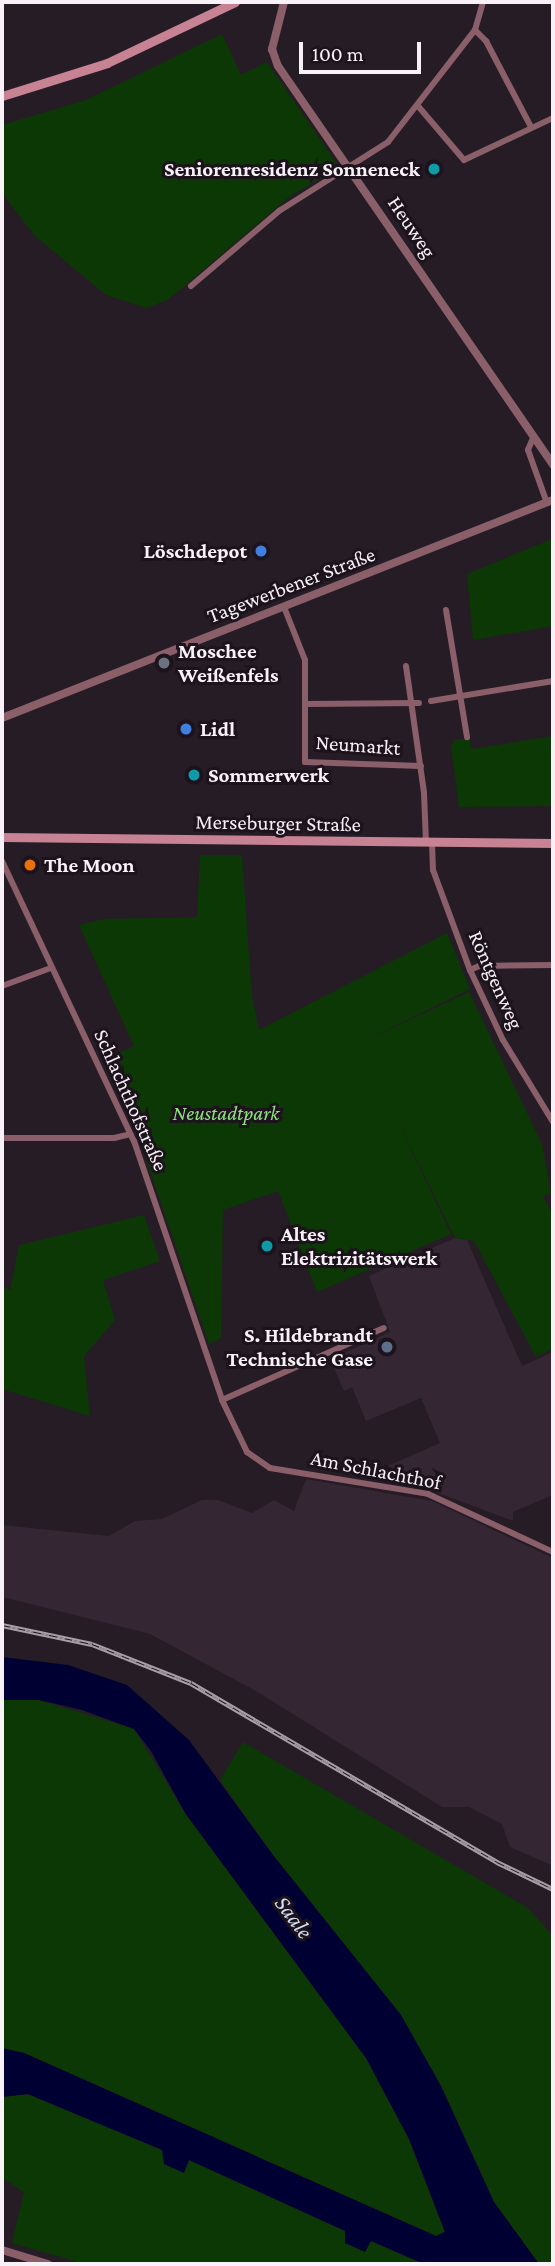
<!DOCTYPE html>
<meta charset="utf-8">
<style>
body{margin:0}
#map{position:relative;width:555px;height:2266px;overflow:hidden;background:#261c26;font-family:"Crimson Pro",serif}
div>[style]{position:absolute}
[style*='--x']{left:calc(var(--x)*1px);top:calc(var(--y)*1px);width:calc(var(--w)*1px);rotate:calc(var(--a)*1deg)}
.industrial>*{inset:0;background:#342632}
.green>*{inset:0;background:#0c3805}
.water>*{inset:0;background:#000032}
.minor>*{height:6px;margin:-3px;padding:0 3px;transform-origin:3px;border-radius:3px;background:#8a5f69}
.tertiary>*{height:8px;margin:-4px;padding:0 4px;transform-origin:4px;border-radius:4px;background:#8a5f69}
.secondary>*{height:9px;margin:-4.5px;padding:0 4.5px;transform-origin:4.5px;border-radius:4.5px;background:#c78293}
.rail>*{height:5px;margin-top:-2.5px;transform-origin:0;background:repeating-linear-gradient(90deg,#1d131c 0 8px,#a79fa7 0 16px);box-sizing:border-box;border-block:2px solid #a79fa7}
.dots>*{width:19px;height:19px;translate:-50% -50%;box-sizing:border-box;border:4px solid #1d131c;border-radius:50%}
span{translate:-50% -50%;white-space:nowrap;text-align:center;line-height:1.15;-webkit-text-stroke:6px #1d131c;paint-order:stroke}
.poi-label{font-size:21px;color:#f8f1f8;font-weight:700}
.right{translate:-100% -50%;text-align:right}
.left{translate:0 -50%;text-align:left}
.street-label{font-size:21px;color:#f8f1f8}
.park-label{font-size:21px;color:#8ce37e;font-style:italic}
.water-label{font-size:23px;color:#d2def3;font-style:italic}
.frame{position:absolute;inset:0;border:4px solid #f8f1f8;pointer-events:none}
.scale{position:absolute;left:299px;top:42px;width:122px;height:32px;box-sizing:border-box;border:4px solid #f8f1f8;border-top:0;padding-left:9px;font-size:21px;line-height:24px;white-space:nowrap;color:#f8f1f8;-webkit-text-stroke:5px #1d131c;paint-order:stroke}
</style>
<div id="map">
<div class="industrial">
<div style="clip-path:polygon(455px 1238px,467px 1240px,522px 1366px,553px 1352px,553px 1495px,513px 1512px,513px 1521px,420px 1486px,367px 1475px,440px 1443px,421px 1398px,366px 1421px,352px 1387px,344px 1391px,330px 1359px,390px 1332px,369px 1276px)"></div>
<div style="clip-path:polygon(306px 1479px,432px 1501px,553px 1558px,553px 1866px,510px 1847px,502px 1824px,469px 1807px,442px 1807px,256px 1691px,150px 1634px,2px 1597px,2px 1525px,109px 1536px,135px 1521px,162px 1519px,202px 1500px,218px 1500px,252px 1513px,274px 1500px,294px 1511px)"></div>
</div>
<div class="green">
<div style="clip-path:polygon(222px 34px,241px 75px,267px 62px,339px 167px,289px 197px,169px 299px,147px 308px,106px 295px,35px 236px,8px 201px,2px 189px,2px 125px,86px 100px)"></div>
<div style="clip-path:polygon(552px 539px,553px 626px,473px 640px,467px 574px)"></div>
<div style="clip-path:polygon(553px 736px,553px 806px,459px 807px,451px 746px,455px 740px,469px 738px,472px 749px)"></div>
<div style="clip-path:polygon(200px 855px,242px 855px,252px 996px,259px 1030px,447px 933px,470px 989px,360px 1043px,469px 992px,542px 1144px,551px 1192px,543px 1197px,553px 1215px,553px 1348px,536px 1357px,474px 1241px,455px 1238px,391px 1107px,451px 1234px,317px 1292px,278px 1191px,223px 1210px,221px 1338px,209px 1344px,138px 1135px,106px 1059px,134px 1046px,79px 925px,104px 919px,197px 917px)"></div>
<div style="clip-path:polygon(144px 1215px,160px 1261px,103px 1280px,115px 1320px,84px 1356px,90px 1416px,2px 1389px,2px 1284px,10px 1291px,19px 1245px)"></div>
<div style="clip-path:polygon(2px 1700px,39px 1700px,134px 1729px,185px 1813px,366px 2058px,409px 2139px,445px 2232px,436px 2236px,24px 2053px,2px 2048px)"></div>
<div style="clip-path:polygon(243px 1742px,528px 1908px,553px 1936px,553px 2264px,539px 2264px,494px 2202px,441px 2086px,401px 2015px,273px 1855px,220px 1780px)"></div>
<div style="clip-path:polygon(28px 2094px,189px 2160px,345px 2231px,345px 2243px,370px 2241px,424px 2264px,85px 2264px,12px 2243px,24px 2192px,2px 2178px,2px 2097px)"></div>
</div>
<div class="water">
<div style="clip-path:polygon(2px 1657px,68px 1665px,127px 1685px,189px 1740px,273px 1855px,401px 2015px,441px 2086px,494px 2202px,539px 2264px,424px 2264px,371px 2241px,365px 2252px,345px 2243px,345px 2231px,189px 2160px,184px 2173px,164px 2164px,162px 2150px,54px 2105px,28px 2094px,2px 2097px,2px 2048px,24px 2053px,436px 2236px,445px 2232px,409px 2139px,366px 2058px,185px 1813px,151px 1751px,134px 1729px,82px 1710px,39px 1700px,2px 1700px)"></div>
</div>
<div class="minor">
<div style="--x:475;--y:30;--w:16;--a:45"></div>
<div style="--x:486;--y:41;--w:97;--a:62.4"></div>
<div style="--x:418;--y:106;--w:71;--a:49.6"></div>
<div style="--x:464;--y:160;--w:98;--a:-25.3"></div>
<div style="--x:191;--y:286;--w:116;--a:-40.4"></div>
<div style="--x:279;--y:211;--w:129;--a:-32.3"></div>
<div style="--x:388;--y:142;--w:142;--a:-52.2"></div>
<div style="--x:475;--y:30;--w:29;--a:-74"></div>
<div style="--x:533;--y:438;--w:13;--a:113"></div>
<div style="--x:528;--y:450;--w:56;--a:70.3"></div>
<div style="--x:284;--y:607;--w:57;--a:68.4"></div>
<div style="--x:305;--y:660;--w:102;--a:90"></div>
<div style="--x:305;--y:762;--w:116;--a:2"></div>
<div style="--x:446;--y:610;--w:129;--a:80.6"></div>
<div style="--x:406;--y:666;--w:128;--a:81.9"></div>
<div style="--x:424;--y:793;--w:49;--a:87.7"></div>
<div style="--x:431;--y:701;--w:124;--a:-9.3"></div>
<div style="--x:306;--y:704;--w:113;--a:-0.5"></div>
<div style="--x:432;--y:842;--w:28;--a:88"></div>
<div style="--x:433;--y:870;--w:107;--a:69.7"></div>
<div style="--x:470;--y:970;--w:77;--a:64.8"></div>
<div style="--x:503;--y:1040;--w:96;--a:58.6"></div>
<div style="--x:2;--y:861;--w:310;--a:64.8"></div>
<div style="--x:134;--y:1141;--w:274;--a:71.2"></div>
<div style="--x:222;--y:1400;--w:58;--a:64.3"></div>
<div style="--x:247;--y:1452;--w:28;--a:35"></div>
<div style="--x:270;--y:1468;--w:160;--a:9.3"></div>
<div style="--x:428;--y:1494;--w:138;--a:24.9"></div>
<div style="--x:470;--y:970;--w:10;--a:-24"></div>
<div style="--x:479;--y:966;--w:74;--a:-0.8"></div>
<div style="--x:2;--y:986;--w:52;--a:-20.2"></div>
<div style="--x:2;--y:1138;--w:112;--a:0"></div>
<div style="--x:114;--y:1138;--w:17;--a:-13"></div>
<div style="--x:222;--y:1400;--w:177;--a:-24"></div>
</div>
<div class="tertiary">
<div style="--x:284;--y:2;--w:49;--a:104.3"></div>
<div style="--x:272;--y:49;--w:18;--a:71"></div>
<div style="--x:278;--y:66;--w:485;--a:55.4"></div>
<div style="--x:2;--y:718;--w:593;--a:-21.59"></div>
<div style="--x:2;--y:2250;--w:48;--a:16.9"></div>
</div>
<div class="secondary">
<div style="--x:2;--y:96;--w:110;--a:-17.4"></div>
<div style="--x:107;--y:63;--w:142;--a:-25.5"></div>
<div style="--x:2;--y:837;--w:551;--a:0.62"></div>
</div>
<div class="rail">
<div style="--x:2;--y:1625;--w:92;--a:11.9"></div>
<div style="--x:92;--y:1644;--w:106;--a:21.5"></div>
<div style="--x:191;--y:1683;--w:355;--a:30.3"></div>
<div style="--x:497;--y:1862;--w:62;--a:25.7"></div>
</div>
<div class="dots">
<div style="left:434px;top:169px;background:#0f9aa8"></div>
<div style="left:261px;top:551px;background:#3f7fe0"></div>
<div style="left:164px;top:663px;background:#6b7280"></div>
<div style="left:186px;top:729px;background:#3f7fe0"></div>
<div style="left:194px;top:775px;background:#0f9aa8"></div>
<div style="left:30px;top:865px;background:#e8710a"></div>
<div style="left:267px;top:1246px;background:#0f9aa8"></div>
<div style="left:387px;top:1347px;background:#5c6f8a"></div>
</div>
<div class="poi-label">
<span class="right" style="left:420px;top:169px">Seniorenresidenz Sonneneck</span>
<span class="right" style="left:247px;top:551px">Löschdepot</span>
<span class="left" style="left:178px;top:663px">Moschee<br>Weißenfels</span>
<span class="left" style="left:200px;top:729px">Lidl</span>
<span class="left" style="left:208px;top:775px">Sommerwerk</span>
<span class="left" style="left:44px;top:865px">The Moon</span>
<span class="left" style="left:281px;top:1246px">Altes<br>Elektrizitätswerk</span>
<span class="right" style="left:373px;top:1347px">S. Hildebrandt<br>Technische Gase</span>
</div>
<div class="street-label">
<span style="left:412px;top:227px;rotate:56deg">Heuweg</span>
<span style="left:291px;top:585px;rotate:-21deg">Tagewerbener Straße</span>
<span style="left:358px;top:745px;rotate:4deg">Neumarkt</span>
<span style="left:278px;top:823px;rotate:1deg">Merseburger Straße</span>
<span style="left:496px;top:980px;rotate:66deg">Röntgenweg</span>
<span style="left:131px;top:1100px;rotate:66deg">Schlachthofstraße</span>
<span style="left:376px;top:1470px;rotate:11deg">Am Schlachthof</span>
</div>
<div class="park-label">
<span style="left:226px;top:1113px">Neustadtpark</span>
</div>
<div class="water-label">
<span style="left:294px;top:1917px;rotate:53deg">Saale</span>
</div>
<div class="frame"></div>
<div class="scale">100 m</div>
</div>
